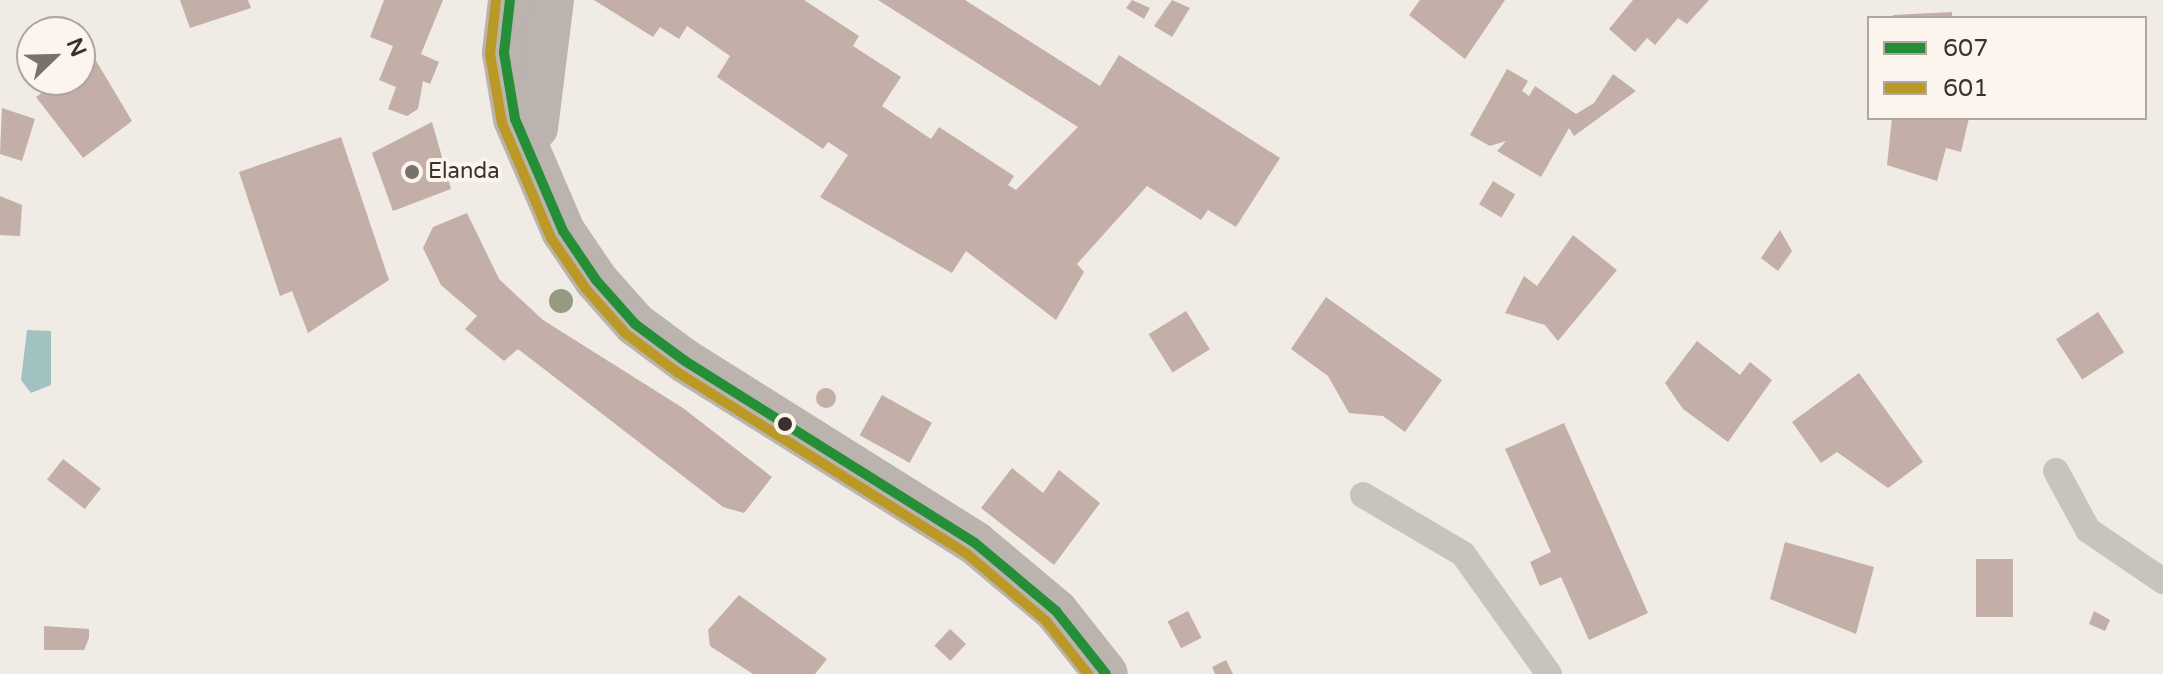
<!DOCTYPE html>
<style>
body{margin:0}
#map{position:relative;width:2163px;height:674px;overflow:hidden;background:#f0ebe5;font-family:"Varela Round",sans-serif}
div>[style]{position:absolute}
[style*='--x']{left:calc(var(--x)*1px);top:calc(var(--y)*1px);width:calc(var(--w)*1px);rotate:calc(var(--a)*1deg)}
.water>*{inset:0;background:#a1c2c1}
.building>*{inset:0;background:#c3afa7;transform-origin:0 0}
.round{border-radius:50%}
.lane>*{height:26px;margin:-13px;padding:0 13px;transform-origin:13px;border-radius:13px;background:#c9c3be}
.secondary>*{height:44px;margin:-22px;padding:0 22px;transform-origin:22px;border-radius:22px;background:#bab3ae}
.bus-1>*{height:10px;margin:-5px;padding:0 5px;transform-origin:5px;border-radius:5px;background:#258f37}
.bus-2>*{height:10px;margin:-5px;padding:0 5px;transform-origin:5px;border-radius:5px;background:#ba9926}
.trees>*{width:24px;height:24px;margin:-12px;border-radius:50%;background:#959b80}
.dots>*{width:22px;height:22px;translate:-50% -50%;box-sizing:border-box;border:4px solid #fbf5ee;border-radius:50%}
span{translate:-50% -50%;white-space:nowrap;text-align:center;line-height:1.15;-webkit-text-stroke:8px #fbf5ee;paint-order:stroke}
.poi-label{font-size:22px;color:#3b302b}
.left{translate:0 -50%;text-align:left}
.legend{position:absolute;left:1867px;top:16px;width:280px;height:104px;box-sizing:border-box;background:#fbf5ee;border:2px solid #aea6a0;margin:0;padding:10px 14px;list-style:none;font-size:24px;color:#3b302b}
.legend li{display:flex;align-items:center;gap:16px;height:40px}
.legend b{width:40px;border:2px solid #aea6a0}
.north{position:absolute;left:16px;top:16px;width:80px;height:80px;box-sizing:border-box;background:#fbf5ee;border:2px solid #aea6a0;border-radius:50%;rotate:67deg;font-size:22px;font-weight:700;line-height:32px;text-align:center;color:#3b302b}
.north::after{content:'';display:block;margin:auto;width:28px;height:36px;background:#7a716c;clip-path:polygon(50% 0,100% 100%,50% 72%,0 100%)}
</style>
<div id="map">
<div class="water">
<div style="clip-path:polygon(27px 330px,51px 331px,51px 385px,31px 393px,21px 380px)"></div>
</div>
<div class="building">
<div style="clip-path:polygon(180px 0,248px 0,251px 8px,190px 28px)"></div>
<div style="clip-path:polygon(384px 0,443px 0,421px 54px,439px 62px,430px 84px,423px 81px,418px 109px,407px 116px,388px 109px,396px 87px,379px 80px,393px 46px,370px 37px)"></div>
<div style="clip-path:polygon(594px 0,804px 0,859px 36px,853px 46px,901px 77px,882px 106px,931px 139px,939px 127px,1014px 176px,1008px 185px,1016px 190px,1078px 127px,878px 0,965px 0,1100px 86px,1119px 55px,1280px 158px,1236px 227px,1208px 210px,1201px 220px,1147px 186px,1077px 264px,1084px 272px,1056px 320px,966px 251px,952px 273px,820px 197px,848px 155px,828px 142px,823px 149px,717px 77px,730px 56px,687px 26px,679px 39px,660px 27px,653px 37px)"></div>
<div style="clip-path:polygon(1132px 0,1150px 8px,1144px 19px,1126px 8px)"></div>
<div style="clip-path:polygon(1172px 0,1190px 8px,1172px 37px,1154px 26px)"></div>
<div style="clip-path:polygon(1420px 0,1505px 0,1465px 59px,1409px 15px)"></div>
<div style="clip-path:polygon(1633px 0,1709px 0,1687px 24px,1678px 18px,1655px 45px,1647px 38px,1635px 52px,1609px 29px)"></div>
<div style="clip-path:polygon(1952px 12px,1952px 18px,1893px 18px,1893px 15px)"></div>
<div style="clip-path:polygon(80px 34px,132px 121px,83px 158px,36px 97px,50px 87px,45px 80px,80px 80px)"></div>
<div style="clip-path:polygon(32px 35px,32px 63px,19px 45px)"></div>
<div style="clip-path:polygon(1507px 69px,1528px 81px,1522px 91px,1529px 96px,1535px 86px,1576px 114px,1594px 103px,1613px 74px,1636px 91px,1574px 136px,1569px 128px,1541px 177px,1497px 151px,1506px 141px,1490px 146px,1470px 135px)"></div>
<div style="clip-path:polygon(2px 108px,35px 119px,22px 161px,0 154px)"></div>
<div style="clip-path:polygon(1892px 118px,1969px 118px,1961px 152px,1946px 148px,1937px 181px,1887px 165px)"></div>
<div style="clip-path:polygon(432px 122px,451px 189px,393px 211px,372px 153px)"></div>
<div style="clip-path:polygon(341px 137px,389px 280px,308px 333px,292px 291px,280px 296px,239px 172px)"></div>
<div style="left:1493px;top:181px;width:26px;height:27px;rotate:31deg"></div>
<div style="clip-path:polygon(0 196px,22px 205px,20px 236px,0 235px)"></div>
<div style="clip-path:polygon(467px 213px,499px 279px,543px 320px,683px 408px,772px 477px,744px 513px,723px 507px,518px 349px,504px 361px,465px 329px,477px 316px,441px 285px,423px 248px,433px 227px)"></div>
<div style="clip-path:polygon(1780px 230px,1792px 251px,1778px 271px,1761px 258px)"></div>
<div style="clip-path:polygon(1573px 235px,1617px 270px,1558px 341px,1545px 325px,1505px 313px,1524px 276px,1537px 286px)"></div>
<div style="clip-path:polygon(1326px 297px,1442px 380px,1405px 432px,1383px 416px,1349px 413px,1328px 376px,1291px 349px)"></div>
<div style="left:1186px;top:311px;width:45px;height:44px;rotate:58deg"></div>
<div style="left:2098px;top:312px;width:48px;height:50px;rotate:57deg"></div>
<div style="clip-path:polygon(1697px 341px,1740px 375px,1750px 362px,1772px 380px,1728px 442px,1683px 409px,1665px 383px)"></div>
<div style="clip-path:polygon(1859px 373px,1923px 462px,1888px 488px,1837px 452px,1821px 463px,1792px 422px)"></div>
<div class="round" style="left:816px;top:388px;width:20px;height:20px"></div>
<div style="left:882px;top:395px;width:57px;height:46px;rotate:29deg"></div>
<div style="clip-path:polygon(1564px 423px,1648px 613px,1589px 640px,1561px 577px,1540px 586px,1530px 562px,1551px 552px,1505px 449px)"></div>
<div style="left:63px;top:459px;width:48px;height:26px;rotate:38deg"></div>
<div style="clip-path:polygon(1012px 468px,1043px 493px,1059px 470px,1100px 503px,1054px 565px,981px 508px)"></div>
<div style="clip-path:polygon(1785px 542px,1874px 567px,1856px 634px,1770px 599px)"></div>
<div style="left:2013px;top:559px;width:58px;height:37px;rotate:90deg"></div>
<div style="clip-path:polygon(739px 595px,827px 659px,815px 674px,753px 674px,710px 646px,708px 630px)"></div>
<div style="left:1188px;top:611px;width:30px;height:23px;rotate:63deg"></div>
<div style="clip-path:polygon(2094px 611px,2110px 620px,2105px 631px,2089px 624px)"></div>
<div style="clip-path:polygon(44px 626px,89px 629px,89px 638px,84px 650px,44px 650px)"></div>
<div style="left:950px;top:629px;width:22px;height:23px;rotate:43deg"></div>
<div style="clip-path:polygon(1226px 660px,1233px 674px,1215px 674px,1212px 667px)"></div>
</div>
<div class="lane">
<div style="--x:2056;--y:471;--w:67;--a:61.5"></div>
<div style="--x:2088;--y:530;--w:91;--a:34.2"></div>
<div style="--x:1363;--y:495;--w:116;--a:30.5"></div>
<div style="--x:1463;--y:554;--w:148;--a:54.4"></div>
</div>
<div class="secondary">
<div style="--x:510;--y:0;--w:53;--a:96.5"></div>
<div style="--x:504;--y:53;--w:67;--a:80.5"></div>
<div style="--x:515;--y:119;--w:122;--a:66.8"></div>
<div style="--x:563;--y:231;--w:59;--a:56"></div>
<div style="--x:596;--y:280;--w:59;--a:48.4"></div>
<div style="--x:635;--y:324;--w:62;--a:36.5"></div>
<div style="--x:685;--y:361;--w:342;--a:32.1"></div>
<div style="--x:975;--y:543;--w:106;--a:40"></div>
<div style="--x:1056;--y:611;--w:80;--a:51.6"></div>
<div style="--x:536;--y:128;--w:129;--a:-82.9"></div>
</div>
<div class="bus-1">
<div style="--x:510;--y:0;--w:53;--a:96.5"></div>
<div style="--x:504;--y:53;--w:67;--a:80.5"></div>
<div style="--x:515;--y:119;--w:122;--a:66.8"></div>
<div style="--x:563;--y:231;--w:59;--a:56"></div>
<div style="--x:596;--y:280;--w:59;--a:48.4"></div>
<div style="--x:635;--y:324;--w:62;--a:36.5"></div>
<div style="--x:685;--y:361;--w:342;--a:32.1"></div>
<div style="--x:975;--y:543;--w:106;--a:40"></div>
<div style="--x:1056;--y:611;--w:80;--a:51.6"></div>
</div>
<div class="bus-2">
<div style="--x:496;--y:0;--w:54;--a:96.3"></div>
<div style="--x:490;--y:54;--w:70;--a:80.1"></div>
<div style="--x:502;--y:123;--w:125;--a:66.9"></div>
<div style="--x:551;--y:238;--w:62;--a:55.5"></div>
<div style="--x:586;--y:289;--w:60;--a:48.4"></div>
<div style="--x:626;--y:334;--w:64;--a:36.7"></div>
<div style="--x:677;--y:372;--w:342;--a:32.1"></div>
<div style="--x:967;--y:554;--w:104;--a:40.3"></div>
<div style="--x:1046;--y:621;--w:68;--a:51.6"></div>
</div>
<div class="trees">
<div style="left:561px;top:301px"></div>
</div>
<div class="dots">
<div style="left:412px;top:172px;background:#7a716c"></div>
<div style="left:785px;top:424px;background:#3b302b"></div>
</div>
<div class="poi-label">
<span class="left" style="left:428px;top:172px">Elanda</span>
</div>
<ul class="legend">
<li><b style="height:10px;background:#258f37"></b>607</li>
<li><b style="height:10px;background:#ba9926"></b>601</li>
</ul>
<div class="north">N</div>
</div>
